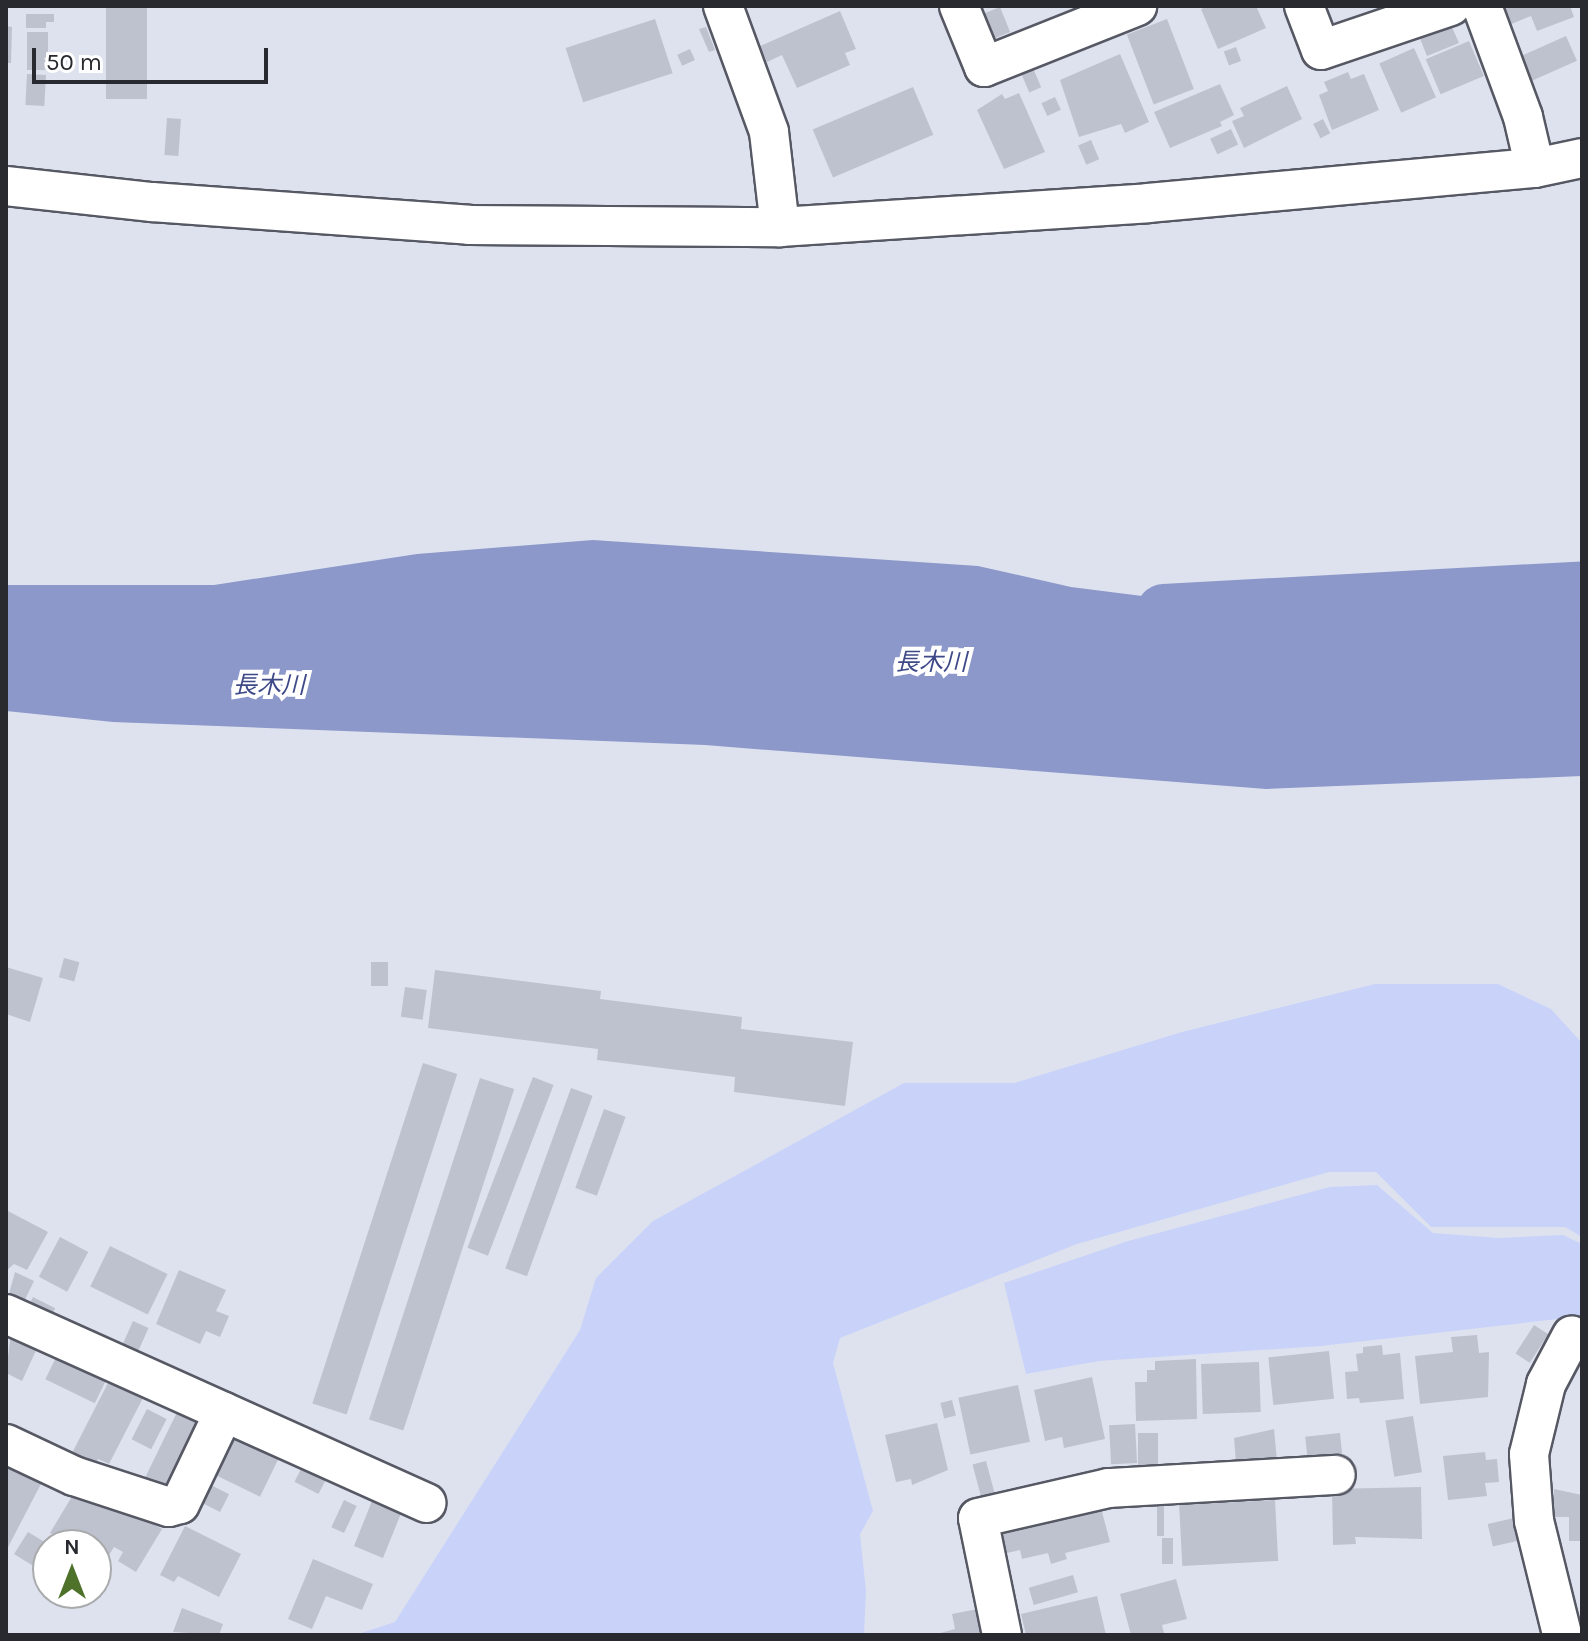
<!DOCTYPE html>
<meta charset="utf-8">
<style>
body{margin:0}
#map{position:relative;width:1588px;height:1641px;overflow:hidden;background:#dee2ee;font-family:Karla,"Noto Sans JP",sans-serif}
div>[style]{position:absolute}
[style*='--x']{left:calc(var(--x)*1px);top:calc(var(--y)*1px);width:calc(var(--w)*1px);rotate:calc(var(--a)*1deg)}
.green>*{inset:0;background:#c9d3fa}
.water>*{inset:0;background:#8c98ca}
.river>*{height:56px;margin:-28px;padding:0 28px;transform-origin:28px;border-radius:28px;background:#8c98ca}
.building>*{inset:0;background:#bec2ce;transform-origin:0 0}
.roads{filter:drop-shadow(2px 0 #565964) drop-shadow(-2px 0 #565964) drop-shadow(0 2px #565964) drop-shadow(0 -2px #565964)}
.street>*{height:38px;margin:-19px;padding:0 19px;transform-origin:19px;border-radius:19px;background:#fff}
span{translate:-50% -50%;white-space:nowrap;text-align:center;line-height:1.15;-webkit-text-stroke:8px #fff;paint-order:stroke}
.water-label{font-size:24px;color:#3e4988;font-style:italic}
.frame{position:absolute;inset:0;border:8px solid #292a2f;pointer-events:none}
.north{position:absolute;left:32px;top:1529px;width:80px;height:80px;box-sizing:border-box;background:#fff;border:2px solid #a9aaac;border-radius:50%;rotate:0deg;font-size:22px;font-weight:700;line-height:32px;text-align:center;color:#292a2f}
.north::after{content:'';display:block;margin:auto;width:28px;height:36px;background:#4f722b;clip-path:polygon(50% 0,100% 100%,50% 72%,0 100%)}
.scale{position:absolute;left:32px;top:48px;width:236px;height:36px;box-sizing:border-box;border:4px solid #292a2f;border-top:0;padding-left:10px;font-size:24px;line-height:28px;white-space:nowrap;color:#292a2f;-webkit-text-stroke:6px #fff;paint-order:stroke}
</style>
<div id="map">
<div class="green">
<div style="clip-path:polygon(1375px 984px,1498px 984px,1551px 1009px,1582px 1043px,1582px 1237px,1565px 1227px,1431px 1227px,1376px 1172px,1329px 1172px,1077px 1244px,840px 1338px,833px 1363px,873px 1511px,860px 1534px,866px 1591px,864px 1635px,355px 1635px,395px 1622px,580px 1330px,596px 1278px,653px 1221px,904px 1083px,1014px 1083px,1182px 1032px)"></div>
<div style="clip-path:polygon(1377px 1185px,1433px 1233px,1499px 1238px,1563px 1235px,1582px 1244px,1582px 1330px,1558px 1319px,1321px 1346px,1099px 1361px,1026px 1374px,1004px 1283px,1128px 1241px,1330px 1187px)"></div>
</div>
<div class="water">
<div style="clip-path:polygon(593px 540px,978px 566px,1071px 587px,1347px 622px,1582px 613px,1582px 776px,1266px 789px,705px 745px,113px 722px,6px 711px,6px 585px,214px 585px,417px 554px)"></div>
</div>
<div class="river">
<div style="--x:1164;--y:612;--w:419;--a:-3.1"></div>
</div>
<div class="building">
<div style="left:106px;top:6px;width:41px;height:93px"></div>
<div style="clip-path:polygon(1209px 6px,1256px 6px,1266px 28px,1218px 49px,1201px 9px)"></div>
<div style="clip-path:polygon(1501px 6px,1570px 6px,1574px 17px,1537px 31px,1531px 16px,1509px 25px)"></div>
<div style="left:1000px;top:7px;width:27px;height:26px;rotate:68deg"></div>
<div style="clip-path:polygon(840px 11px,856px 49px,845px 53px,850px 65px,797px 88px,782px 55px,767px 62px,760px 46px)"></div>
<div style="clip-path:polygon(26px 14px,54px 14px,54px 22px,46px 22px,46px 28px,26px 28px)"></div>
<div style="clip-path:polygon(1448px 18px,1459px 43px,1427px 56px,1419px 36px)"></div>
<div style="left:655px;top:19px;width:57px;height:94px;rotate:72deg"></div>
<div style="left:1167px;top:19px;width:75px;height:43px;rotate:69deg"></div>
<div style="clip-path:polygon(6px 26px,12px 27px,11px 63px,6px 63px)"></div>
<div style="clip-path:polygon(706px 27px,715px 50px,709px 52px,699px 29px)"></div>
<div style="left:27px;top:32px;width:21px;height:38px"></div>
<div style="left:1566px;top:36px;width:27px;height:53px;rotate:66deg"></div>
<div style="left:1469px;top:41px;width:38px;height:47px;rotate:67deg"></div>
<div style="left:1236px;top:47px;width:15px;height:13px;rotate:70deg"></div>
<div style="left:1414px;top:48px;width:54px;height:38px;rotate:66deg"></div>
<div style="left:690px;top:49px;width:12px;height:14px;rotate:66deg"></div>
<div style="clip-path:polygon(1120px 54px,1149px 122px,1125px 133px,1121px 124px,1079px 137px,1060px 80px)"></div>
<div style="left:1033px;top:68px;width:21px;height:13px;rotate:67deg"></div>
<div style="clip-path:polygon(1348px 72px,1351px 79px,1364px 74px,1379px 110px,1332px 130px,1319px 95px,1328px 91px,1324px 82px)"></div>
<div style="left:27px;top:74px;width:19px;height:31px;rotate:3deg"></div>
<div style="clip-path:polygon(1220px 84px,1234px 115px,1220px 122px,1222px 126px,1170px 148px,1154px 112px)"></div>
<div style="clip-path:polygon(1287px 86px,1302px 119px,1244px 148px,1232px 121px,1244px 116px,1240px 108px)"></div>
<div style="left:913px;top:87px;width:52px;height:109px;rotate:67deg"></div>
<div style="clip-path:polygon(1019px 93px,1045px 152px,1004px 169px,977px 110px,1002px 94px,1005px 99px)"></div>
<div style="left:1055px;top:97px;width:14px;height:15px;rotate:65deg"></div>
<div style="left:167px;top:118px;width:14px;height:37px;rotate:4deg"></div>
<div style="left:1323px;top:119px;width:16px;height:11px;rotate:63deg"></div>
<div style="left:1231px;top:129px;width:17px;height:23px;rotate:65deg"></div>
<div style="left:1091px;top:140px;width:21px;height:14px;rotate:67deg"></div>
<div style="left:64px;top:958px;width:16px;height:20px;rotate:15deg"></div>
<div style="left:371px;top:962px;width:17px;height:24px"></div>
<div style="clip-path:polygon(6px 967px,43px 978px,30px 1022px,6px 1014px)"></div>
<div style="clip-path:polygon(435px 970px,601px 991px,600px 999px,742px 1017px,741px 1029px,853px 1042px,845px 1106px,734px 1092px,735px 1077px,597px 1060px,598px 1049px,428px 1028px)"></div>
<div style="left:405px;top:987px;width:22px;height:30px;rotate:8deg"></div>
<div style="left:423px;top:1063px;width:36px;height:358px;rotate:18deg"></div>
<div style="left:533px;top:1077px;width:22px;height:183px;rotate:21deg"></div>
<div style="left:480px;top:1078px;width:36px;height:359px;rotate:18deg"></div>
<div style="left:571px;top:1088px;width:23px;height:192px;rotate:20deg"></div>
<div style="left:604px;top:1109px;width:23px;height:84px;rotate:20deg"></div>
<div style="clip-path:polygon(6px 1210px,48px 1232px,27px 1270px,14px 1264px,6px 1271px)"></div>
<div style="left:60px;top:1237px;width:32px;height:45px;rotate:28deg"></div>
<div style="left:110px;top:1246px;width:64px;height:45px;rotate:26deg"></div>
<div style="clip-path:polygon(179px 1270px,226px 1290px,216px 1311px,229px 1316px,220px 1337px,206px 1331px,200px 1344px,156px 1324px)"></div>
<div style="clip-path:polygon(15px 1272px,34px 1281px,19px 1312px,6px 1305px)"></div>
<div style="left:33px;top:1297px;width:25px;height:19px;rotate:27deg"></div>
<div style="left:133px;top:1321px;width:17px;height:33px;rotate:24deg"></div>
<div style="left:1534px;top:1325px;width:17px;height:34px;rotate:33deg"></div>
<div style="clip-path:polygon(11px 1333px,38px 1346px,22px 1381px,6px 1373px)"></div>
<div style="clip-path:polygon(1477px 1335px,1479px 1353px,1489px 1352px,1488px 1397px,1420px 1404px,1415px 1356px,1453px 1352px,1451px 1337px)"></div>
<div style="left:62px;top:1345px;width:55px;height:38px;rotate:26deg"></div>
<div style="clip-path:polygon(1382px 1345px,1383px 1355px,1400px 1353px,1404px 1399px,1360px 1403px,1359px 1398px,1347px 1399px,1345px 1372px,1358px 1371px,1356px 1354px,1363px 1353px,1363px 1347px)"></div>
<div style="left:1329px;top:1351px;width:48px;height:61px;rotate:84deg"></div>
<div style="clip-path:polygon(1196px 1359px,1197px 1419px,1136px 1421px,1135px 1382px,1147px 1382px,1147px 1370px,1155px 1370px,1155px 1361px)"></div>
<div style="left:1259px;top:1362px;width:50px;height:58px;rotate:88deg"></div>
<div style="clip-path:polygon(1092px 1377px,1105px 1439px,1064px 1448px,1062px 1437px,1045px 1441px,1034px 1390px)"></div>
<div style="clip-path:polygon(110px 1379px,144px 1396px,109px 1464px,98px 1459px,93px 1471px,69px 1459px)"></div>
<div style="left:1018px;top:1385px;width:58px;height:61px;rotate:78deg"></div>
<div style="left:952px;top:1400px;width:16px;height:12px;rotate:76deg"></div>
<div style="left:182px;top:1402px;width:34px;height:92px;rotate:26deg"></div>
<div style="left:147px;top:1409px;width:22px;height:34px;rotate:27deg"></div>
<div style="left:1413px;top:1416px;width:57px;height:28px;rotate:81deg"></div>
<div style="clip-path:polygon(937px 1423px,948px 1470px,912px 1485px,911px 1479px,896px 1482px,885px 1435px)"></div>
<div style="left:1135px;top:1424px;width:39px;height:26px;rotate:87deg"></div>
<div style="clip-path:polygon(1274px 1429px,1277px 1461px,1236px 1463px,1234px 1438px)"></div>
<div style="left:228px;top:1430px;width:58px;height:46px;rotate:26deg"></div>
<div style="left:1138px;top:1433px;width:20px;height:35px"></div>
<div style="left:1340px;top:1433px;width:20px;height:35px;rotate:84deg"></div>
<div style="clip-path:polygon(1485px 1452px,1486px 1460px,1497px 1459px,1499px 1482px,1485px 1483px,1487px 1496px,1448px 1500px,1443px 1456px)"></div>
<div style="left:986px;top:1461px;width:35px;height:14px;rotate:75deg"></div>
<div style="left:304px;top:1463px;width:27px;height:21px;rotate:27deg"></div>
<div style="clip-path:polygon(9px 1464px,42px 1482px,6px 1551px,6px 1470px)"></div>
<div style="left:205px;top:1482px;width:27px;height:20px;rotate:27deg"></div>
<div style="clip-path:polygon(1421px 1487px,1422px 1539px,1355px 1537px,1356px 1544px,1333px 1545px,1332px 1489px)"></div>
<div style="clip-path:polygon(77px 1488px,99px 1492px,162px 1529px,136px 1572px,118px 1561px,123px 1552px,114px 1547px,109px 1555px,96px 1545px,83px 1540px,71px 1545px,50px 1533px)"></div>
<div style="clip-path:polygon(1554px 1489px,1582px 1495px,1582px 1541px,1569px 1541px,1569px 1517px,1554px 1517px)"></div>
<div style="clip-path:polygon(387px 1499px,404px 1506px,383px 1558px,354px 1546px,372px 1501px,384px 1507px)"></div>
<div style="left:344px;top:1500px;width:14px;height:30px;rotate:25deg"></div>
<div style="left:1275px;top:1500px;width:61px;height:96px;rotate:87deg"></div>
<div style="clip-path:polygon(1100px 1504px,1110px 1542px,1065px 1553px,1067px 1559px,1051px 1564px,1048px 1553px,1022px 1559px,1020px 1550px,1007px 1553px,1001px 1530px)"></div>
<div style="left:1157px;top:1505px;width:7px;height:31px"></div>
<div style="left:1514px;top:1518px;width:23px;height:27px;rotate:77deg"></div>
<div style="clip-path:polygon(185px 1526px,241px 1554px,219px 1597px,178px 1576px,174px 1582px,160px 1575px)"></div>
<div style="clip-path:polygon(28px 1532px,48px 1544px,43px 1572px,14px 1554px)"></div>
<div style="left:1162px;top:1538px;width:11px;height:26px"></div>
<div style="clip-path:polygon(313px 1559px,373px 1584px,362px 1610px,326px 1596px,312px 1629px,288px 1619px)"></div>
<div style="left:1073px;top:1575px;width:18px;height:46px;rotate:74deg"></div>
<div style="clip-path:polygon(1176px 1579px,1187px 1619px,1162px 1625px,1164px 1633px,1131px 1635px,1120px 1594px)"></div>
<div style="clip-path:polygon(1097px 1596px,1106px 1635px,1026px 1635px,1021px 1614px)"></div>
<div style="clip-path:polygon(182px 1608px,223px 1624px,219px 1635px,173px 1632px)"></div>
<div style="clip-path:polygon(983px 1608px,989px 1635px,933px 1635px,955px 1629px,952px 1614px)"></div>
</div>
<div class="roads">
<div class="street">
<div style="--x:723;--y:6;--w:134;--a:69.9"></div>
<div style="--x:769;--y:132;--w:96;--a:83.4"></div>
<div style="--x:959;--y:6;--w:66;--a:67.7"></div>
<div style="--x:984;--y:67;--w:165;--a:-21.7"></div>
<div style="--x:1304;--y:6;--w:47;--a:68.9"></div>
<div style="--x:1321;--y:50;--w:137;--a:-18.7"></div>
<div style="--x:1482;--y:6;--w:118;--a:69.7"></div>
<div style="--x:1523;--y:117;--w:52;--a:76.8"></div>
<div style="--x:6;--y:186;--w:147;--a:6.3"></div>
<div style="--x:152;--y:202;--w:318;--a:4.1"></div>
<div style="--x:469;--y:225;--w:311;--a:0.4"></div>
<div style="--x:780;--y:227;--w:369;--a:-3.7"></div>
<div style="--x:1148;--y:203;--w:389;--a:-5.2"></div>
<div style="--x:1535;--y:168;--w:48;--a:-12"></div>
<div style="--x:6;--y:1314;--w:461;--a:24.2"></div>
<div style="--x:6;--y:1444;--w:75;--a:25.2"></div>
<div style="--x:74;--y:1476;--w:100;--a:18.1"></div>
<div style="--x:169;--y:1507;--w:11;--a:-15"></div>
<div style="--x:180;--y:1504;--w:102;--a:-64.4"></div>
<div style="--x:1562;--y:1634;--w:116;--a:-103.9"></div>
<div style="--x:1534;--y:1521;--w:67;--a:-94.3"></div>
<div style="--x:1529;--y:1454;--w:72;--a:-76.3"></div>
<div style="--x:1546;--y:1384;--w:55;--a:-62"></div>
<div style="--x:1002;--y:1635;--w:119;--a:-101.6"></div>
<div style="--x:978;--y:1518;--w:134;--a:-12.9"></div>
<div style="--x:1109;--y:1488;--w:227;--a:-3.3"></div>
</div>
</div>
<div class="water-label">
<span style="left:931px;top:663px">長木川</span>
<span style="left:269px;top:686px">長木川</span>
</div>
<div class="frame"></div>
<div class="north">N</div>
<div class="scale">50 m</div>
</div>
